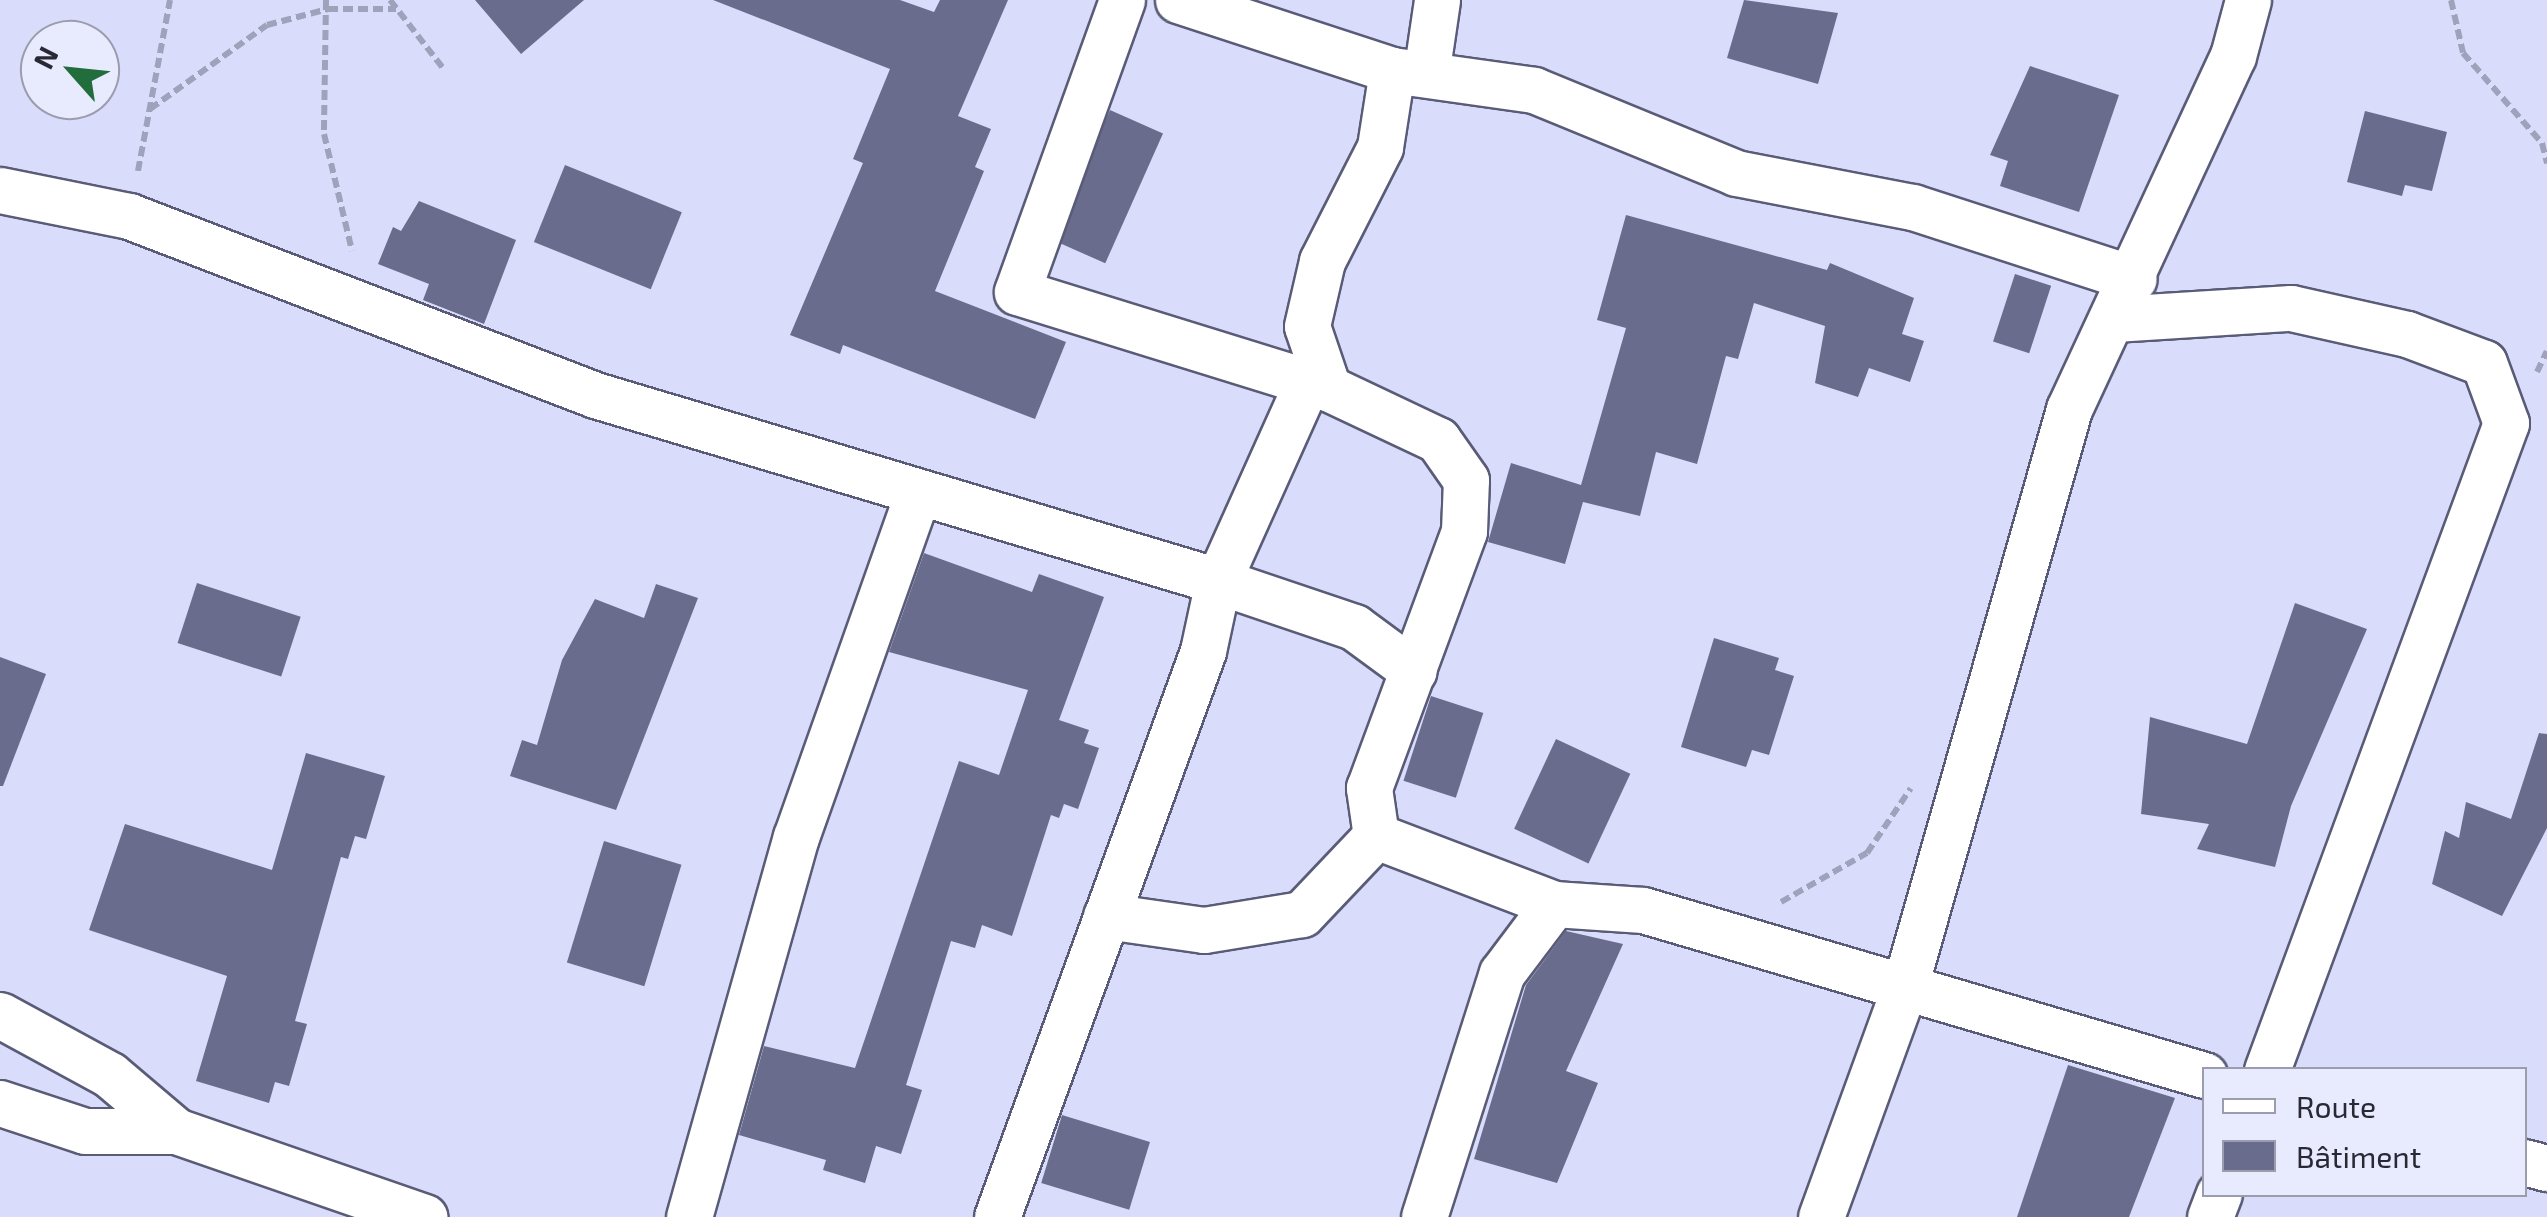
<!DOCTYPE html>
<meta charset="utf-8">
<style>
body{margin:0}
#map{position:relative;width:2547px;height:1217px;overflow:hidden;background:#d9dcfb;font-family:"Exo 2",sans-serif}
div>[style]{position:absolute}
[style*='--x']{left:calc(var(--x)*1px);top:calc(var(--y)*1px);width:calc(var(--w)*1px);rotate:calc(var(--a)*1deg)}
.building>*{inset:0;background:#6a6c8d;transform-origin:0 0}
.path>*{height:6px;margin-top:-3px;transform-origin:0;background:repeating-linear-gradient(90deg,#a0a2bb 0 10px,transparent 0 15px)}
.roads{filter:drop-shadow(2px 0 #5a5c77) drop-shadow(-2px 0 #5a5c77) drop-shadow(0 2px #5a5c77) drop-shadow(0 -2px #5a5c77)}
.minor>*{height:45px;margin:-22.5px;padding:0 22.5px;transform-origin:22.5px;border-radius:22.5px;background:#fff}
span{translate:-50% -50%;white-space:nowrap;text-align:center;line-height:1.15;-webkit-text-stroke:10px #e8eafd;paint-order:stroke}
.legend{position:absolute;left:2202px;top:1067px;width:325px;height:130px;box-sizing:border-box;background:#e8eafd;border:2px solid #9b9dad;margin:0;padding:12px 18px;list-style:none;font-size:30px;color:#282935}
.legend li{display:flex;align-items:center;gap:20px;height:50px}
.legend b{width:50px;border:2px solid #9b9dad}
.north{position:absolute;left:20px;top:20px;width:100px;height:100px;box-sizing:border-box;background:#e8eafd;border:2px solid #9b9dad;border-radius:50%;rotate:297deg;font-size:28px;font-weight:700;line-height:40px;text-align:center;color:#282935}
.north::after{content:'';display:block;margin:auto;width:35px;height:45px;background:#216d3c;clip-path:polygon(50% 0,100% 100%,50% 72%,0 100%)}
</style>
<div id="map">
<div class="building">
<div style="clip-path:polygon(475px 0,584px 0,521px 54px)"></div>
<div style="clip-path:polygon(713px 0,900px 0,934px 12px,940px 0,1008px 0,958px 116px,991px 129px,975px 167px,984px 171px,935px 291px,1066px 342px,1035px 419px,843px 345px,840px 354px,790px 335px,863px 163px,853px 159px,890px 69px)"></div>
<div style="clip-path:polygon(1744px 0,1838px 13px,1818px 84px,1727px 58px)"></div>
<div style="clip-path:polygon(2030px 66px,2119px 95px,2079px 212px,2000px 186px,2008px 161px,1990px 155px)"></div>
<div style="left:1110px;top:110px;width:58px;height:142px;rotate:24deg"></div>
<div style="clip-path:polygon(2365px 111px,2447px 132px,2432px 191px,2405px 185px,2402px 196px,2347px 182px)"></div>
<div style="left:565px;top:165px;width:126px;height:83px;rotate:22deg"></div>
<div style="clip-path:polygon(419px 201px,516px 240px,484px 324px,423px 300px,429px 284px,378px 264px,393px 227px,401px 231px)"></div>
<div style="clip-path:polygon(1626px 215px,1827px 270px,1830px 263px,1914px 298px,1902px 334px,1924px 341px,1910px 382px,1869px 368px,1858px 397px,1815px 383px,1825px 326px,1754px 303px,1738px 359px,1726px 356px,1697px 464px,1656px 452px,1640px 516px,1583px 502px,1565px 564px,1488px 542px,1511px 463px,1581px 485px,1626px 328px,1597px 320px)"></div>
<div style="left:2015px;top:274px;width:38px;height:71px;rotate:18deg"></div>
<div style="clip-path:polygon(924px 553px,1032px 592px,1039px 574px,1104px 597px,1059px 720px,1089px 730px,1084px 743px,1099px 748px,1078px 809px,1064px 804px,1059px 818px,1051px 815px,1012px 936px,982px 925px,975px 948px,951px 941px,906px 1085px,922px 1090px,901px 1154px,876px 1146px,865px 1183px,823px 1170px,826px 1160px,739px 1135px,764px 1046px,855px 1068px,959px 761px,999px 775px,1028px 690px,889px 652px)"></div>
<div style="left:197px;top:583px;width:109px;height:63px;rotate:18deg"></div>
<div style="clip-path:polygon(656px 584px,698px 598px,616px 810px,510px 776px,522px 740px,537px 745px,562px 660px,595px 599px,644px 618px)"></div>
<div style="clip-path:polygon(2295px 603px,2367px 629px,2291px 806px,2275px 867px,2197px 849px,2209px 824px,2141px 814px,2150px 717px,2247px 744px)"></div>
<div style="clip-path:polygon(1714px 638px,1779px 658px,1775px 670px,1794px 676px,1769px 755px,1752px 750px,1746px 767px,1681px 747px)"></div>
<div style="clip-path:polygon(0 657px,46px 674px,3px 786px,0 786px)"></div>
<div style="left:1431px;top:696px;width:55px;height:89px;rotate:18deg"></div>
<div style="clip-path:polygon(2539px 733px,2547px 734px,2547px 828px,2502px 916px,2432px 884px,2445px 831px,2459px 838px,2466px 802px,2511px 819px)"></div>
<div style="left:1556px;top:739px;width:82px;height:99px;rotate:25deg"></div>
<div style="clip-path:polygon(306px 753px,385px 776px,366px 839px,355px 836px,348px 859px,341px 857px,295px 1021px,307px 1024px,289px 1086px,275px 1082px,269px 1103px,196px 1081px,227px 976px,89px 930px,125px 824px,272px 870px)"></div>
<div style="left:604px;top:841px;width:81px;height:127px;rotate:17deg"></div>
<div style="clip-path:polygon(1566px 931px,1623px 944px,1566px 1071px,1598px 1083px,1557px 1183px,1474px 1159px,1526px 985px)"></div>
<div style="clip-path:polygon(2068px 1065px,2175px 1098px,2129px 1217px,2017px 1217px)"></div>
<div style="left:1062px;top:1115px;width:92px;height:71px;rotate:17deg"></div>
</div>
<div class="path">
<div style="--x:326;--y:0;--w:134;--a:90.9"></div>
<div style="--x:324;--y:134;--w:120;--a:76.5"></div>
<div style="--x:390;--y:0;--w:86;--a:52.1"></div>
<div style="--x:2451;--y:0;--w:54;--a:77.2"></div>
<div style="--x:2463;--y:53;--w:120;--a:48.7"></div>
<div style="--x:2542;--y:143;--w:21;--a:76"></div>
<div style="--x:150;--y:109;--w:144;--a:-35.7"></div>
<div style="--x:267;--y:25;--w:63;--a:-14.7"></div>
<div style="--x:328;--y:9;--w:68;--a:0"></div>
<div style="--x:138;--y:171;--w:174;--a:-79.4"></div>
<div style="--x:2537;--y:372;--w:23;--a:-65"></div>
<div style="--x:1781;--y:902;--w:99;--a:-29.7"></div>
<div style="--x:1867;--y:853;--w:78;--a:-55.9"></div>
</div>
<div class="roads">
<div class="minor">
<div style="--x:1122;--y:0;--w:310;--a:109.8"></div>
<div style="--x:1017;--y:292;--w:325;--a:17.2"></div>
<div style="--x:1178;--y:0;--w:225;--a:18.1"></div>
<div style="--x:1392;--y:70;--w:143;--a:8"></div>
<div style="--x:1534;--y:90;--w:218;--a:22.3"></div>
<div style="--x:1736;--y:173;--w:180;--a:10.9"></div>
<div style="--x:1913;--y:207;--w:232;--a:18"></div>
<div style="--x:1427;--y:68;--w:69;--a:-81.6"></div>
<div style="--x:0;--y:190;--w:132;--a:11.4"></div>
<div style="--x:129;--y:216;--w:499;--a:21"></div>
<div style="--x:595;--y:395;--w:650;--a:16.62"></div>
<div style="--x:1218;--y:581;--w:144;--a:18.7"></div>
<div style="--x:1354;--y:627;--w:74;--a:36.3"></div>
<div style="--x:2114;--y:319;--w:177;--a:-3.6"></div>
<div style="--x:2291;--y:308;--w:119;--a:12.6"></div>
<div style="--x:2407;--y:334;--w:82;--a:20.6"></div>
<div style="--x:2484;--y:363;--w:64;--a:69.9"></div>
<div style="--x:2506;--y:423;--w:690;--a:110.27"></div>
<div style="--x:1376;--y:836;--w:49;--a:-98.3"></div>
<div style="--x:1369;--y:788;--w:274;--a:-69.7"></div>
<div style="--x:1464;--y:531;--w:51;--a:-87.8"></div>
<div style="--x:1466;--y:480;--w:49;--a:-125"></div>
<div style="--x:1438;--y:440;--w:122;--a:-154.7"></div>
<div style="--x:1328;--y:388;--w:65;--a:-108.7"></div>
<div style="--x:1307;--y:326;--w:67;--a:-77"></div>
<div style="--x:1322;--y:261;--w:128;--a:-63"></div>
<div style="--x:1380;--y:147;--w:78;--a:-81.1"></div>
<div style="--x:1376;--y:836;--w:191;--a:20.9"></div>
<div style="--x:1554;--y:904;--w:89;--a:3.9"></div>
<div style="--x:1643;--y:910;--w:585;--a:16.39"></div>
<div style="--x:1106;--y:916;--w:99;--a:8.1"></div>
<div style="--x:1204;--y:930;--w:99;--a:-9.3"></div>
<div style="--x:1302;--y:914;--w:108;--a:-46.5"></div>
<div style="--x:0;--y:1015;--w:125;--a:28.6"></div>
<div style="--x:110;--y:1075;--w:87;--a:40.3"></div>
<div style="--x:176;--y:1131;--w:263;--a:19.1"></div>
<div style="--x:0;--y:1103;--w:89;--a:18.2"></div>
<div style="--x:85;--y:1131;--w:91;--a:0"></div>
<div style="--x:2524;--y:1162;--w:24;--a:15"></div>
<div style="--x:689;--y:1217;--w:395;--a:-74.3"></div>
<div style="--x:796;--y:837;--w:366;--a:-70.5"></div>
<div style="--x:997;--y:1217;--w:602;--a:-70"></div>
<div style="--x:1203;--y:651;--w:72;--a:-77.9"></div>
<div style="--x:1218;--y:581;--w:217;--a:-65.8"></div>
<div style="--x:1424;--y:1217;--w:256;--a:-72.3"></div>
<div style="--x:1502;--y:973;--w:86;--a:-53"></div>
<div style="--x:1821;--y:1217;--w:246;--a:-70"></div>
<div style="--x:1905;--y:986;--w:600;--a:-74.13"></div>
<div style="--x:2069;--y:409;--w:389;--a:-65.1"></div>
<div style="--x:2233;--y:56;--w:58;--a:-75"></div>
<div style="--x:2210;--y:1217;--w:25;--a:-69"></div>
</div>
</div>
<ul class="legend">
<li><b style="height:12px;background:#fff"></b>Route</li>
<li><b style="height:28px;background:#6a6c8d"></b>Bâtiment</li>
</ul>
<div class="north">N</div>
</div>
